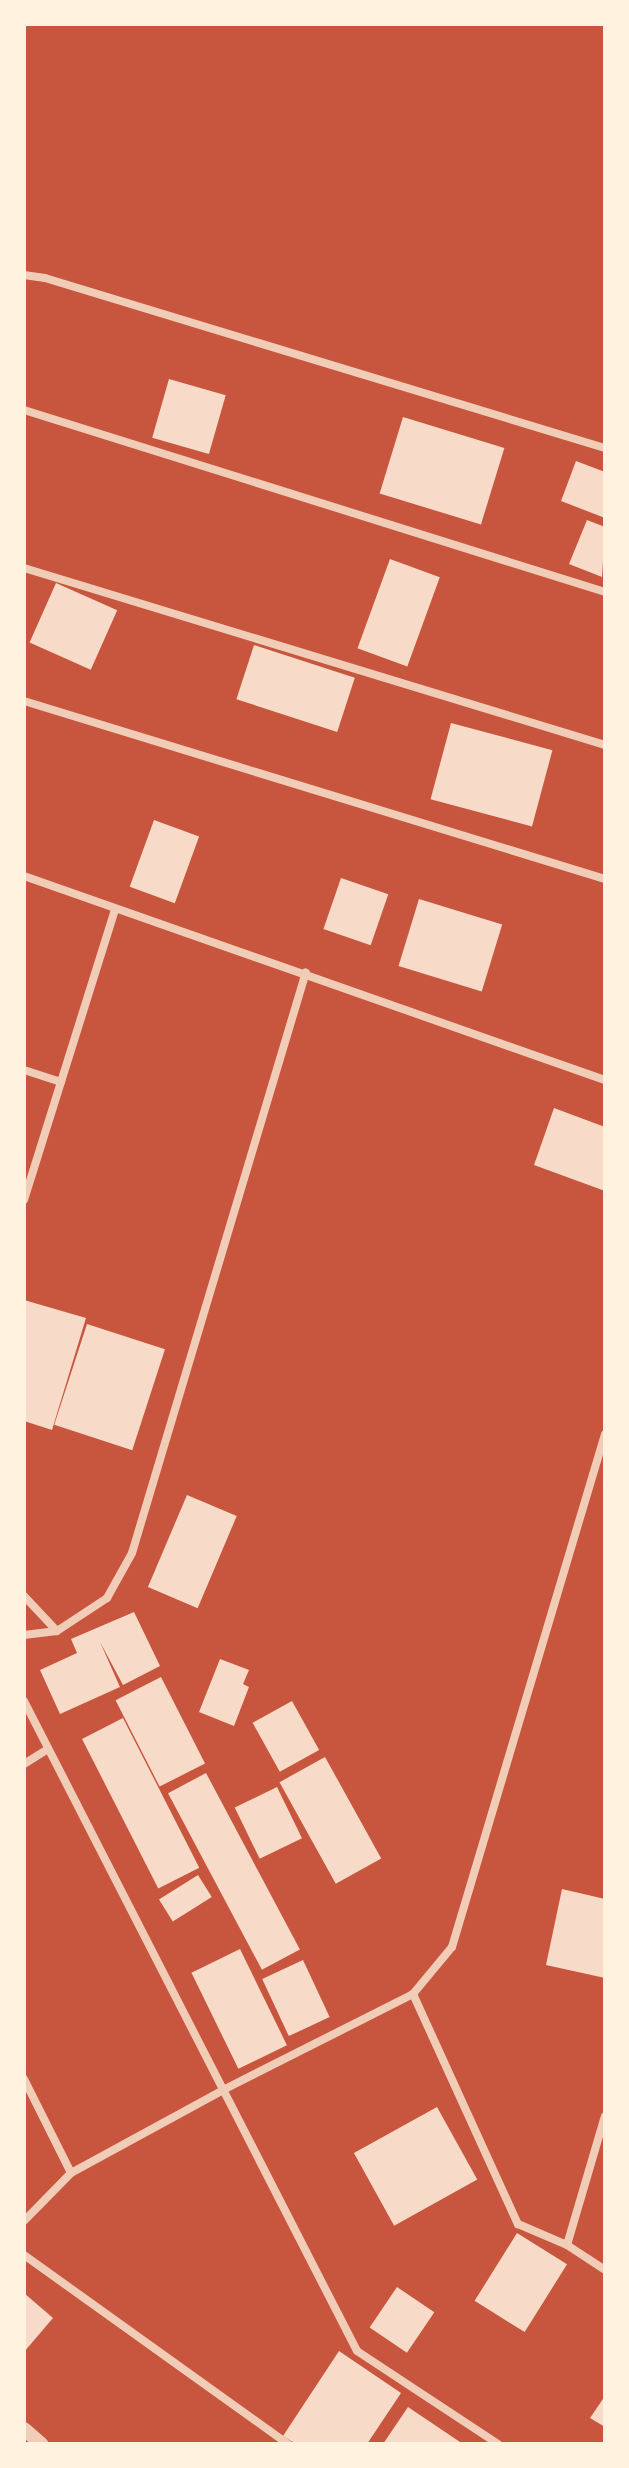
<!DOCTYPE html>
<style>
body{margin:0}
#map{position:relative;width:629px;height:2468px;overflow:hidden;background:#c8553d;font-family:Lato,sans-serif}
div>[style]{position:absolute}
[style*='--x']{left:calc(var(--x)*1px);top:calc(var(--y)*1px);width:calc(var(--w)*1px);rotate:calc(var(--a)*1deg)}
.building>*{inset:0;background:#f7dbc8;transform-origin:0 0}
.minor>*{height:8px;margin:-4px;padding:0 4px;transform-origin:4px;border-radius:4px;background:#f1ccb7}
.tertiary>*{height:14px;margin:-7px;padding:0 7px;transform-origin:7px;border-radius:7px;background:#f1ccb7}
span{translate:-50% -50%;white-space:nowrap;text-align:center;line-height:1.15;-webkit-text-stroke:8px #fff3e0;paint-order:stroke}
.frame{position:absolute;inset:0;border:26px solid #fff3e0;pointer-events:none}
</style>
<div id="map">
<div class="building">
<div style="left:169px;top:379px;width:59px;height:61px;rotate:16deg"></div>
<div style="left:403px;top:417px;width:106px;height:80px;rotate:17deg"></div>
<div style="clip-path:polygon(576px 461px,605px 472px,605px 518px,561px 501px)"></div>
<div style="clip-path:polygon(587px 520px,605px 527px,602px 577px,569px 564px)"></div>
<div style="left:390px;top:559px;width:53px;height:95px;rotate:20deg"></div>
<div style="left:56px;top:583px;width:67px;height:65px;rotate:24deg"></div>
<div style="left:254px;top:645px;width:106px;height:57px;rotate:18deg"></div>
<div style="left:451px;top:723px;width:105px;height:79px;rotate:15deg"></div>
<div style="left:154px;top:820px;width:48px;height:71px;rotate:20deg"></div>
<div style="left:341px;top:878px;width:50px;height:54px;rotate:19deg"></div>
<div style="left:419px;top:899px;width:87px;height:70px;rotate:17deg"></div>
<div style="clip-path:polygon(554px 1108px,605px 1127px,605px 1191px,534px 1165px)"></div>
<div style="clip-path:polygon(24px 1300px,86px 1318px,52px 1430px,24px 1421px)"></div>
<div style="left:87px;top:1324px;width:82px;height:106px;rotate:18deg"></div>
<div style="left:187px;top:1495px;width:54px;height:100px;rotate:23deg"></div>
<div style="clip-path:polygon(134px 1612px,160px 1666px,123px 1685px,100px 1642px,120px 1687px,60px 1714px,40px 1670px,77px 1653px,71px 1639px)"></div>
<div style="clip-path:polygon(220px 1659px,249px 1670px,243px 1684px,249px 1687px,234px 1726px,199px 1712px)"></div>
<div style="left:161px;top:1677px;width:97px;height:51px;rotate:63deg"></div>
<div style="left:292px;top:1701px;width:56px;height:45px;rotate:61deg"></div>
<div style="left:123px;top:1718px;width:168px;height:46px;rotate:63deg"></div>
<div style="left:325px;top:1757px;width:116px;height:52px;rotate:61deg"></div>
<div style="left:206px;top:1773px;width:200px;height:43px;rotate:62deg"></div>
<div style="left:277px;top:1787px;width:57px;height:47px;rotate:64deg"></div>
<div style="left:198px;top:1875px;width:26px;height:46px;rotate:58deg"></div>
<div style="clip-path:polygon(562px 1889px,605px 1899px,605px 1978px,546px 1965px)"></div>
<div style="left:240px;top:1949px;width:107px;height:54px;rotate:64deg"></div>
<div style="left:303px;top:1960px;width:63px;height:45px;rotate:65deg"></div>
<div style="left:437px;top:2107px;width:83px;height:95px;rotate:61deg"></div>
<div style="left:517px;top:2233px;width:59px;height:80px;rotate:32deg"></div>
<div style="left:397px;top:2287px;width:45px;height:49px;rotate:34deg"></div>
<div style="clip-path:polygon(24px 2293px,53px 2318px,24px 2352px)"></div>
<div style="clip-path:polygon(339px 2351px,401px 2393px,367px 2444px,296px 2444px,283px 2436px)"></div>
<div style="clip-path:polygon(605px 2396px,605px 2427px,590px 2418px)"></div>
<div style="clip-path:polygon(408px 2407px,463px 2444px,383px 2444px)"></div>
</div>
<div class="minor">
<div style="--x:24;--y:275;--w:21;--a:8"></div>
<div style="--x:45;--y:278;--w:585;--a:16.89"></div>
<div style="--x:24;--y:410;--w:609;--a:17.39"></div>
<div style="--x:24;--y:568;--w:607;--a:16.94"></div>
<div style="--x:24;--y:701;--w:608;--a:17.03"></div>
<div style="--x:24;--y:876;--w:616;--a:19.35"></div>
<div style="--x:24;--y:1070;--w:39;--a:18"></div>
<div style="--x:24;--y:1200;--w:305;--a:-72.6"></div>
<div style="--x:24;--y:1596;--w:48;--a:46.7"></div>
<div style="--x:24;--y:1635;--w:33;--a:-7"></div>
<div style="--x:57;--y:1631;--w:60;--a:-33.4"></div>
<div style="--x:107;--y:1598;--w:51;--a:-60.9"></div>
<div style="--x:132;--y:1553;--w:606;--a:-73.33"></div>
<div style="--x:24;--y:1701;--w:730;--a:62.87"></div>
<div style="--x:357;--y:2351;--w:169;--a:33.4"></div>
<div style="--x:24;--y:1764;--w:28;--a:-32"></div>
<div style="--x:413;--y:1994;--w:253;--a:65.5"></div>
<div style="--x:518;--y:2224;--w:53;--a:23.2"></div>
<div style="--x:567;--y:2245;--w:45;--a:33.3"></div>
<div style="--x:24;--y:2079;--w:105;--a:63.4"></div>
<div style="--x:24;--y:2221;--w:67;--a:-45.6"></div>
<div style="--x:71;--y:2173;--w:173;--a:-28.6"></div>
<div style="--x:223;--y:2090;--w:213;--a:-26.8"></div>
<div style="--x:413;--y:1994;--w:61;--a:-50.3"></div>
<div style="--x:452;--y:1947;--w:535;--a:-73.39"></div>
<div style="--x:567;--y:2245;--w:134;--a:-73.6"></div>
<div style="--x:24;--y:2255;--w:325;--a:35.6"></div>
</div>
<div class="tertiary">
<div style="--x:24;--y:2429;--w:23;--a:41"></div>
</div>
<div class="frame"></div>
</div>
